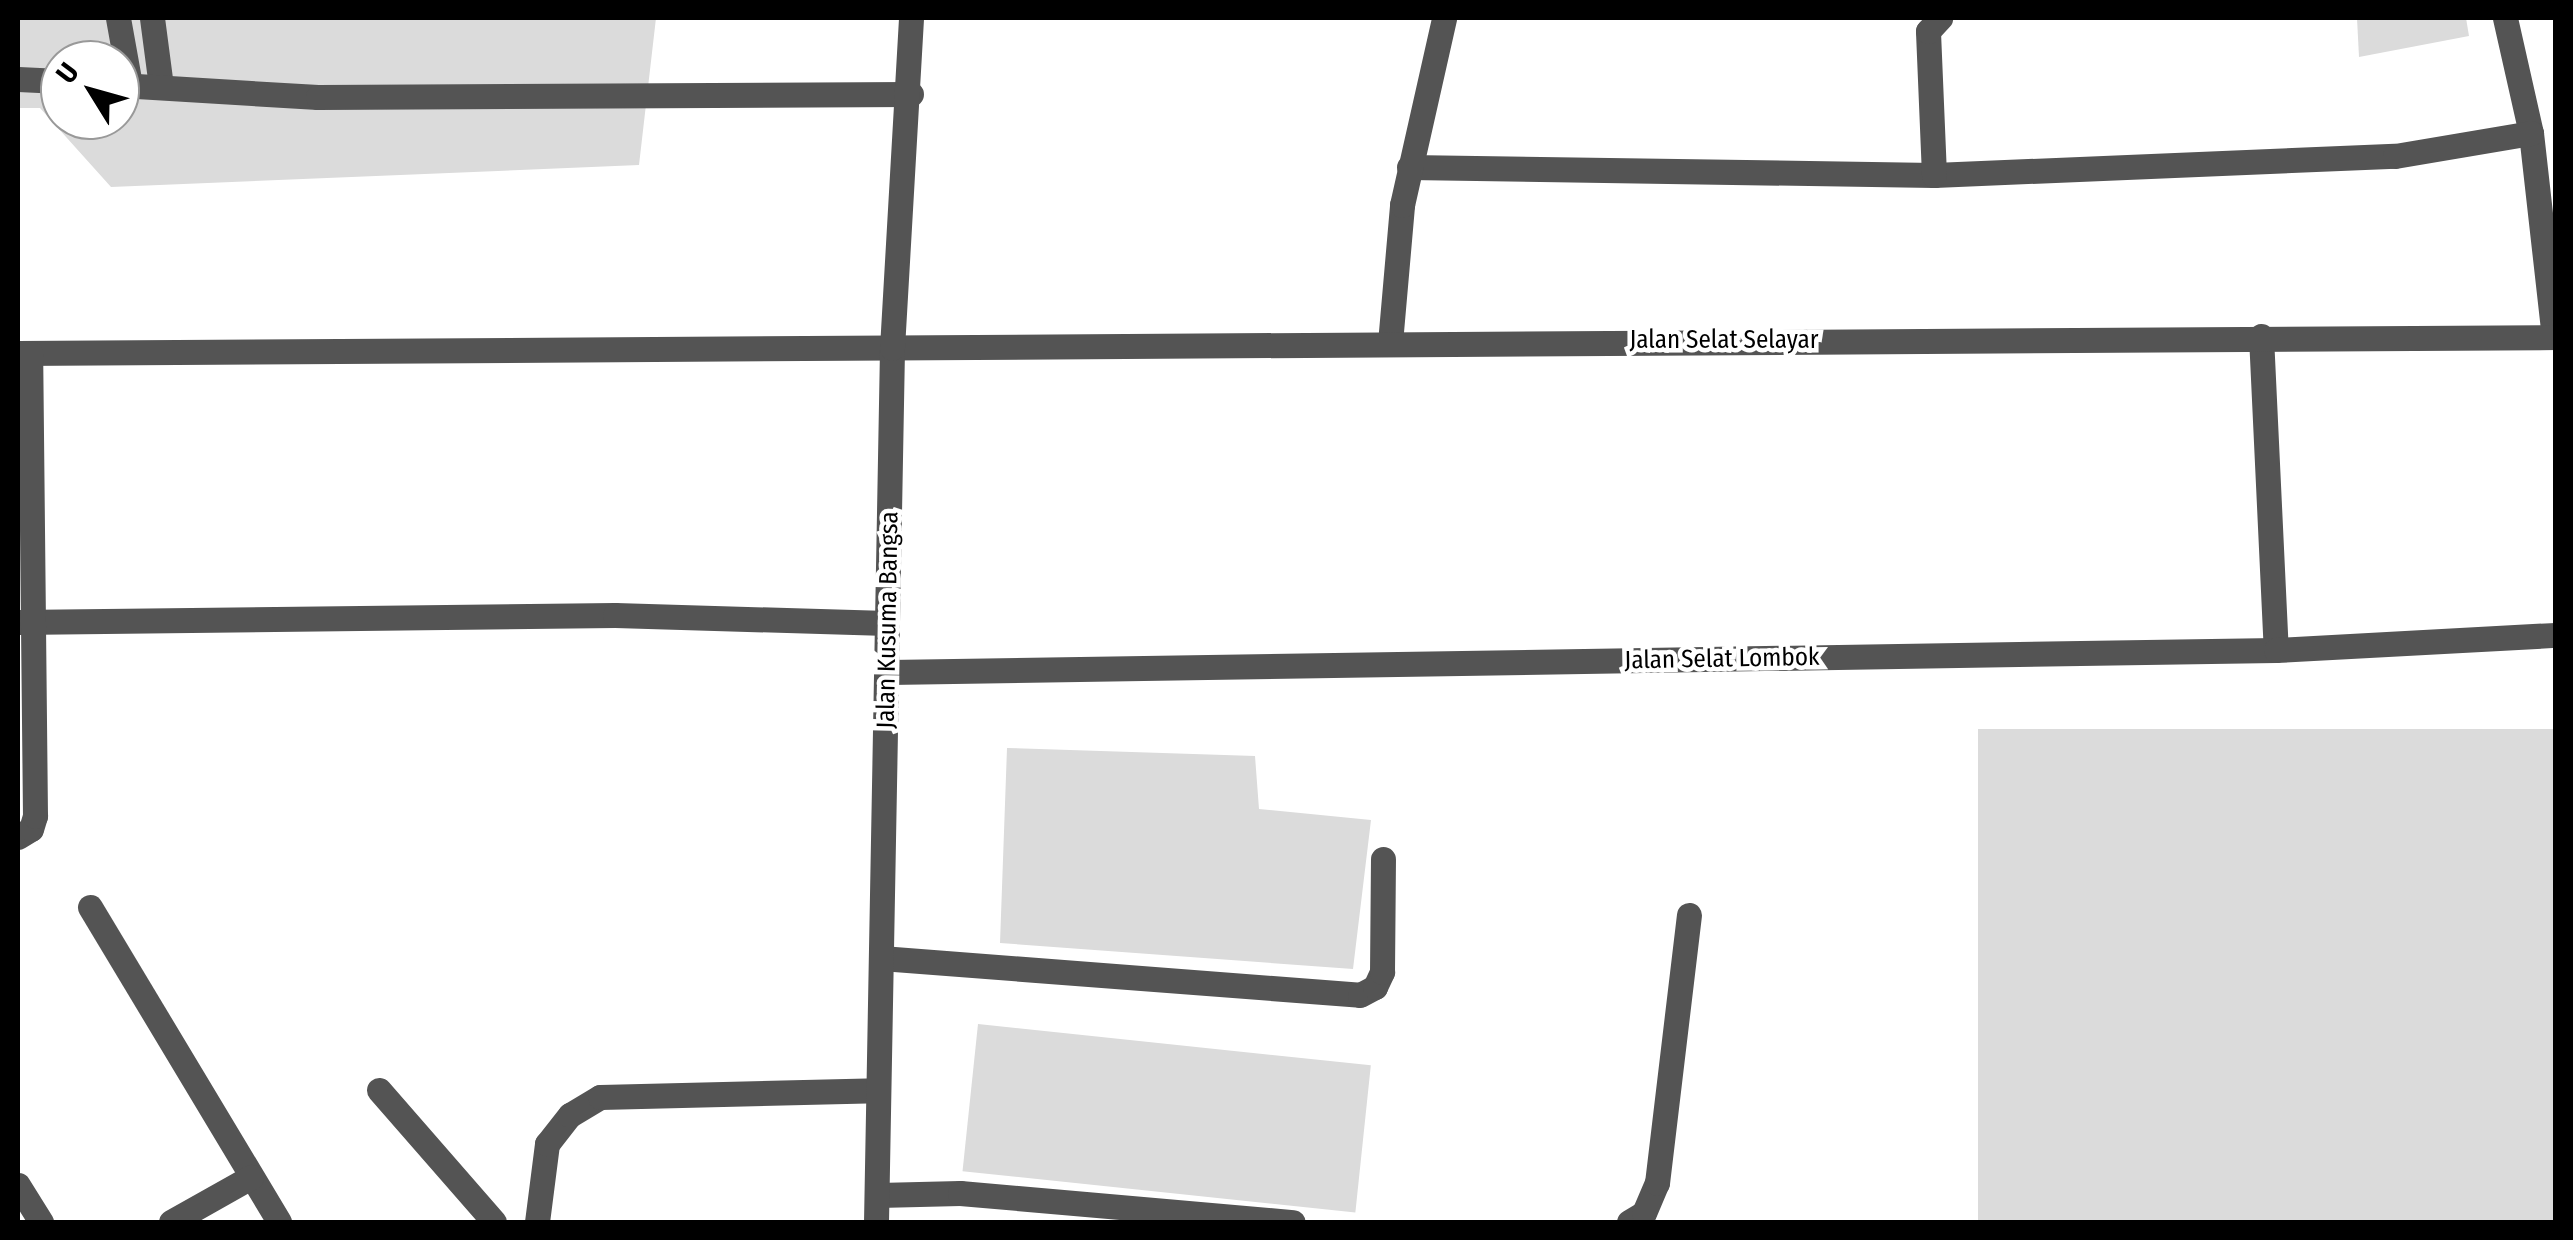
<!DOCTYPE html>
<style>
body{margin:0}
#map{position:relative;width:2573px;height:1240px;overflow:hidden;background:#fff;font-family:"Fira Sans Condensed",sans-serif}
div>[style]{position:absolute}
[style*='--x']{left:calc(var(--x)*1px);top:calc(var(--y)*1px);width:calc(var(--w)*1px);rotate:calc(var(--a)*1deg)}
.green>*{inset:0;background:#dbdbdb;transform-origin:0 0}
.minor>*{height:25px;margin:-12.5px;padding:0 12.5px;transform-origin:12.5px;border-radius:12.5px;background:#545454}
span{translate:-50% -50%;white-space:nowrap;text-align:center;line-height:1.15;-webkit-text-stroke:9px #fff;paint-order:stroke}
.street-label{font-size:25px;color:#000}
.frame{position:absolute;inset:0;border:20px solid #000;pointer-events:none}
.north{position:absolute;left:40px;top:40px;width:100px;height:100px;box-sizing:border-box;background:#fff;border:2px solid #999;border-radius:50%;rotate:307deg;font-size:28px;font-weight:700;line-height:40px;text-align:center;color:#000}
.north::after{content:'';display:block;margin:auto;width:35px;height:45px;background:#000;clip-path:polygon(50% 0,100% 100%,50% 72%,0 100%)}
</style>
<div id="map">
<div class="green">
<div style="clip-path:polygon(evenodd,18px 18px,656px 18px,639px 165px,111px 187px,40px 108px,18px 108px,18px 18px,60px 60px,120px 60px,120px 120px,60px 120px,60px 60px)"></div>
<div style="clip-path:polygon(2357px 18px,2466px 18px,2469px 36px,2359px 57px)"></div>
<div style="left:2555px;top:729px;width:493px;height:577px;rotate:90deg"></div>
<div style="clip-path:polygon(1007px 748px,1255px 756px,1259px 809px,1371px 820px,1353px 969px,1000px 943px)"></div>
<div style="left:978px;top:1024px;width:395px;height:148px;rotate:6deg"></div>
</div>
<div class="minor">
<div style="--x:118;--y:18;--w:68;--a:79.8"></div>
<div style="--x:152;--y:18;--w:69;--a:82.5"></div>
<div style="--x:2505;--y:18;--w:118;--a:77.3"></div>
<div style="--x:2531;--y:133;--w:205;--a:83.6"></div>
<div style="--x:18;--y:79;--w:42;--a:2.7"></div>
<div style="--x:120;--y:85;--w:198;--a:3.5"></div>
<div style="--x:318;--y:97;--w:593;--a:-0.29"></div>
<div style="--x:1409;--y:167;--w:525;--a:0.87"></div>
<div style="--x:1934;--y:175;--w:461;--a:-2.4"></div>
<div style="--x:2395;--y:156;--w:138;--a:-9.6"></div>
<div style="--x:1934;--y:175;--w:144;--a:-92.4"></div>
<div style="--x:1928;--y:31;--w:18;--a:-47"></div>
<div style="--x:2261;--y:336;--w:314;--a:87.3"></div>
<div style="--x:1390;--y:343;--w:139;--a:-85"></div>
<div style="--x:1402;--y:205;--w:192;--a:-77.3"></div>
<div style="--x:18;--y:353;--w:2538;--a:-0.36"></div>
<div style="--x:18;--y:622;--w:597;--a:-0.67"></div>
<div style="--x:615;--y:615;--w:272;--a:1.7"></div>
<div style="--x:889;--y:672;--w:1387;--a:-0.91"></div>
<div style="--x:2276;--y:650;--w:280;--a:-3.1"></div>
<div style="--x:18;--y:837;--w:15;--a:-32"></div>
<div style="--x:31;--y:829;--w:14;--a:-73"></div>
<div style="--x:35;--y:816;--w:463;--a:-90.6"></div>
<div style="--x:90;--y:907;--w:367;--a:59"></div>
<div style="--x:881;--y:958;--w:480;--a:4.4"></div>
<div style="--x:1360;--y:995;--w:17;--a:-28"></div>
<div style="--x:1375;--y:987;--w:17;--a:-65"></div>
<div style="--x:1382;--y:972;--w:113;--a:-89.5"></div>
<div style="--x:379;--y:1090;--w:175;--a:48.9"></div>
<div style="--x:18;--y:1185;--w:44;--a:58.1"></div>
<div style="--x:878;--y:1195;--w:82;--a:-1.4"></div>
<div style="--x:960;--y:1193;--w:334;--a:5"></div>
<div style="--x:171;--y:1222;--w:92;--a:-29.4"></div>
<div style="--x:537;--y:1222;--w:79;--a:-82.7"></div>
<div style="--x:547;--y:1144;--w:37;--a:-52"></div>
<div style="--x:570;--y:1115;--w:35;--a:-31"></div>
<div style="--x:600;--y:1097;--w:277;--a:-1.4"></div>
<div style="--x:876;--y:1222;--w:874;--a:-88.95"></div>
<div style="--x:892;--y:348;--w:331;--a:-86.7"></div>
<div style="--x:1629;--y:1222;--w:17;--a:-31"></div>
<div style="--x:1644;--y:1213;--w:33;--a:-67"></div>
<div style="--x:1657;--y:1183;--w:270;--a:-83.2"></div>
</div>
<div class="street-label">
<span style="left:1724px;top:340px">Jalan Selat Selayar</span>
<span style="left:888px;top:620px;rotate:-89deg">Jalan Kusuma Bangsa</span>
<span style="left:1722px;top:659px;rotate:-1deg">Jalan Selat Lombok</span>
</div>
<div class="frame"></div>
<div class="north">U</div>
</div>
